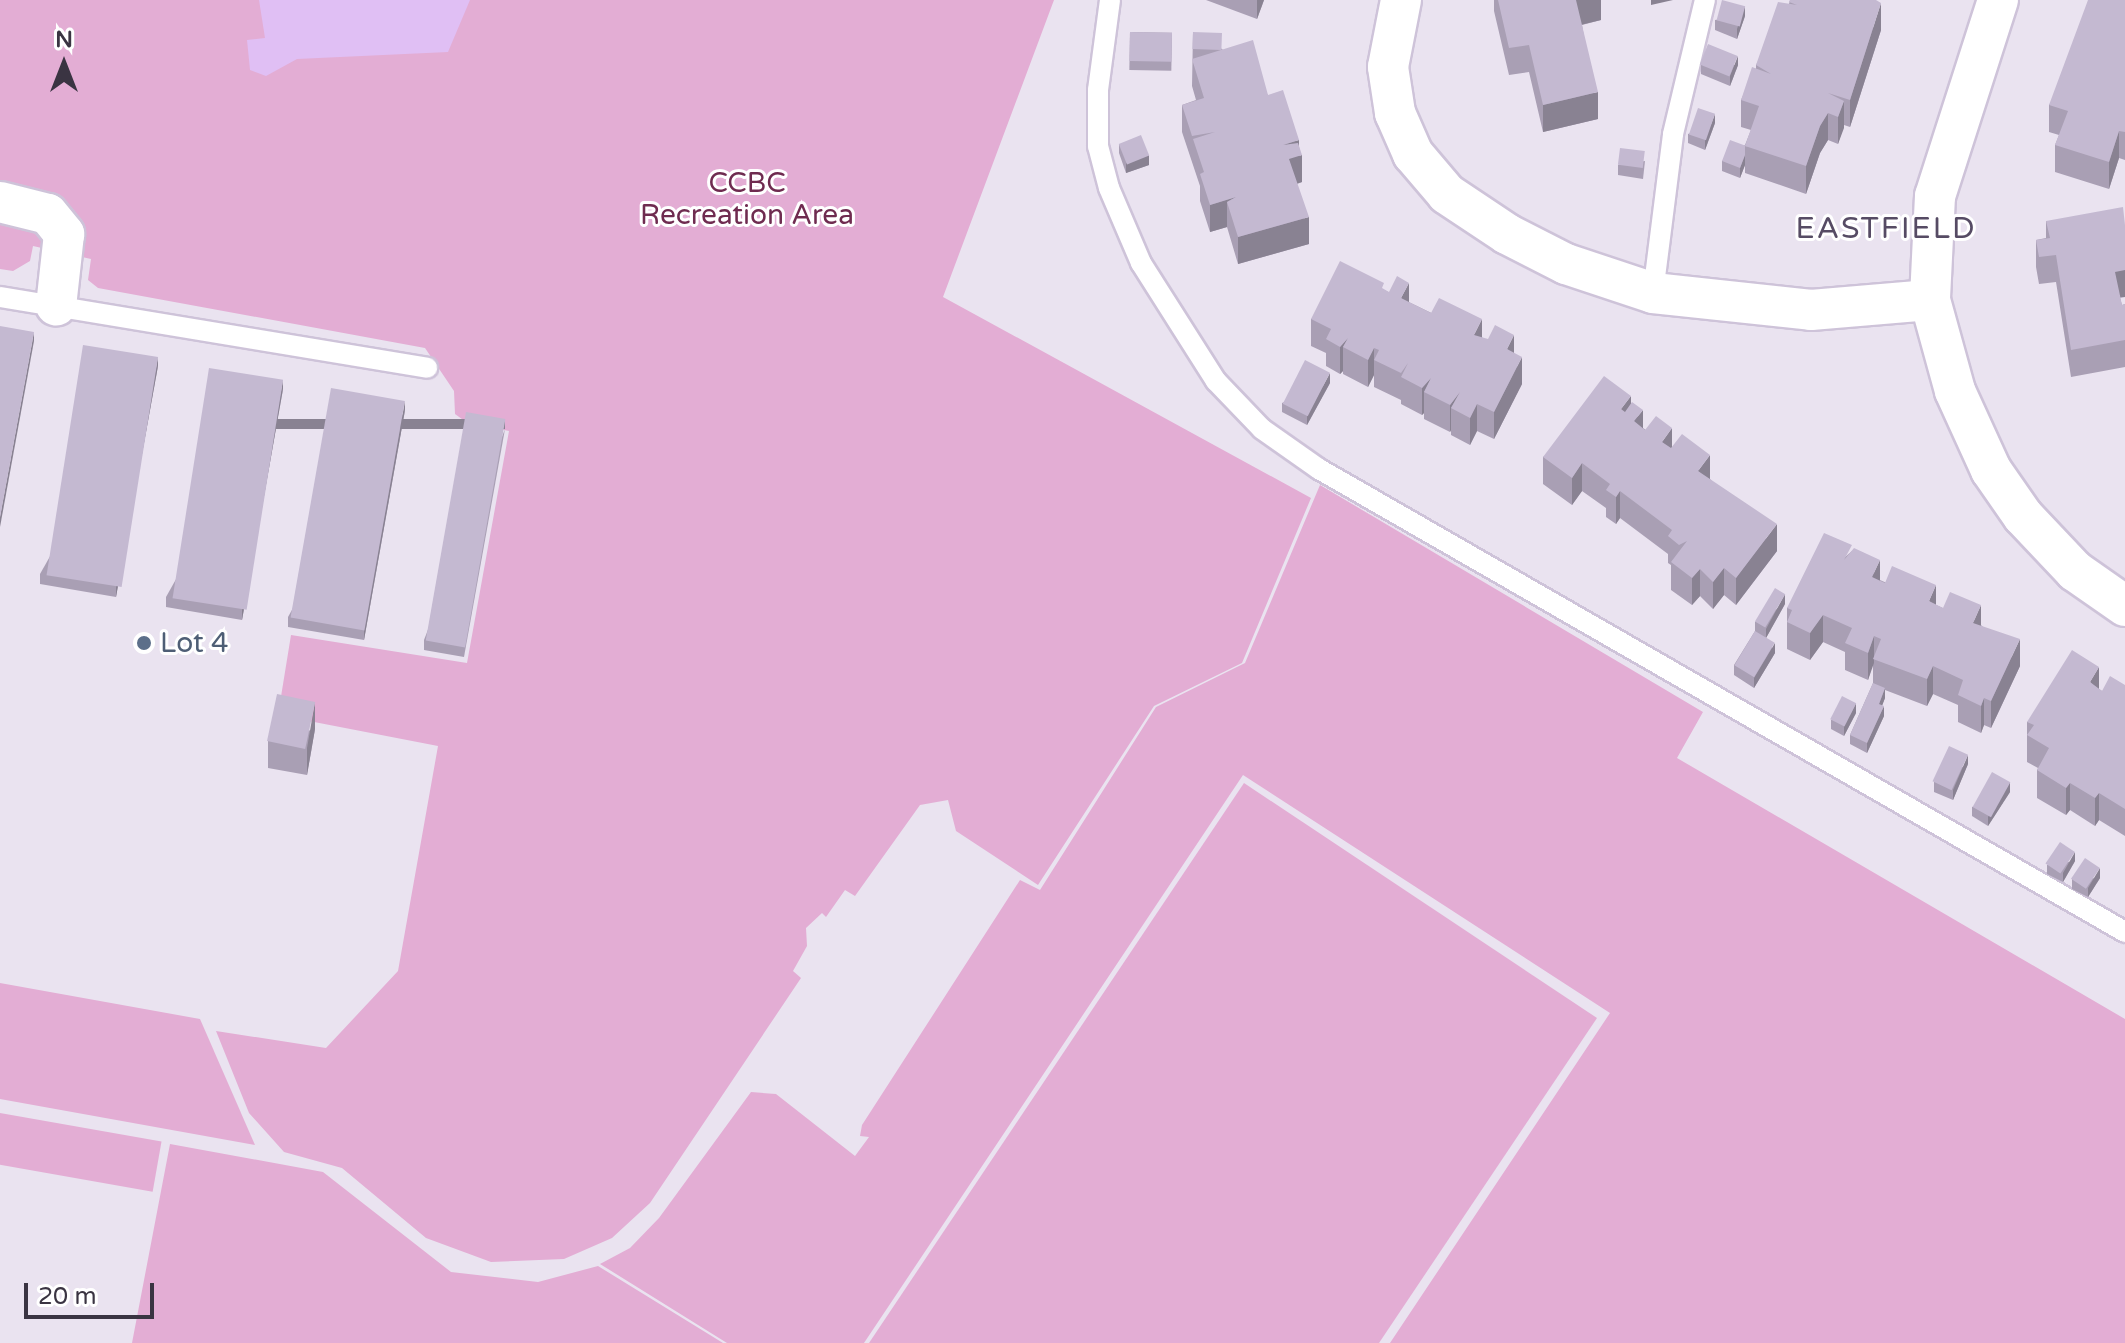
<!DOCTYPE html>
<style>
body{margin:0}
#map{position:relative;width:2125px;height:1343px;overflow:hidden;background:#eae3f0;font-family:"Varela Round",sans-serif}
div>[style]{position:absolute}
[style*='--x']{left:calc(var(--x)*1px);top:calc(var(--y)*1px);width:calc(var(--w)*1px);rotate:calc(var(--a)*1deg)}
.green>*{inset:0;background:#e3add4;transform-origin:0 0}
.sand>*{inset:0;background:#e0bff4}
.roads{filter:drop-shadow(2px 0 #cec3d9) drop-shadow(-2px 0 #cec3d9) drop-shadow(0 2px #cec3d9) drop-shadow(0 -2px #cec3d9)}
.service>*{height:20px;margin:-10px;padding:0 10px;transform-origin:10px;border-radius:10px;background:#fff}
.minor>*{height:40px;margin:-20px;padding:0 20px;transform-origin:20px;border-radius:20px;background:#fff}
.wall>*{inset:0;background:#a99fb4;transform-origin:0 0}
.shaded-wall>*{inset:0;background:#898292;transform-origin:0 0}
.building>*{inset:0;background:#c4b9d1;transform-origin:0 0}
.dots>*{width:22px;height:22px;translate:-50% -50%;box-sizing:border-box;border:4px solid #fff;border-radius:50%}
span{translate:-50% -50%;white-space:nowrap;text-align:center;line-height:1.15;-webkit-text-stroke:6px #fff;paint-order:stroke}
.park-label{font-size:28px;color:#6f2b50}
.service-label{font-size:28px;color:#4e5e75}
.left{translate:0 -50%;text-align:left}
.neighbourhood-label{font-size:30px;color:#564b64;letter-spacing:2px}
.north{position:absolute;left:24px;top:24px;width:80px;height:80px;-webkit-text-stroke:6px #fff;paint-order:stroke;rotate:0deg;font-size:22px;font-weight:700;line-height:32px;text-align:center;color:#3a3442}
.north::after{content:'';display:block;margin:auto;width:28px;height:36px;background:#3a3442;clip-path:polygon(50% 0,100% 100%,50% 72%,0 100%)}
.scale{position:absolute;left:24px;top:1283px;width:130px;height:36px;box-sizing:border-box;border:4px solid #3a3442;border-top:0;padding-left:10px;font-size:24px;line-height:28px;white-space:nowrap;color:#3a3442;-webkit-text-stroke:6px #fff;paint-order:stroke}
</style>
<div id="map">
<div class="green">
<div style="clip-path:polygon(0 0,1054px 0,943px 297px,1311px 498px,1242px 663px,1154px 706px,1038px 885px,956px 831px,948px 800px,920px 805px,855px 896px,845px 890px,826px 917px,822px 913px,806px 928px,807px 946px,793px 971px,801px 978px,650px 1203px,612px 1238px,564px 1259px,491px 1262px,426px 1238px,342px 1168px,284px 1152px,249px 1113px,216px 1031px,326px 1048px,398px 971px,438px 746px,278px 715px,291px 635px,467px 663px,509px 431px,466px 422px,455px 414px,454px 391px,425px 348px,98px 288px,88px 280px,91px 259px,33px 246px,30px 261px,13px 271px,0 269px)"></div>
<div style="clip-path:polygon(1320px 485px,1703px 712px,1677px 758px,2125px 1019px,2125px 1343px,1390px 1343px,1610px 1013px,1243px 775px,864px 1343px,727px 1343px,600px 1264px,630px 1248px,659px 1218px,751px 1092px,776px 1094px,855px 1156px,869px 1137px,860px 1136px,862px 1125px,1020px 880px,1040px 890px,1156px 707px,1245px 663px)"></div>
<div style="clip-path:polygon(1244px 783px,1597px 1018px,1379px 1343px,869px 1343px)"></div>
<div style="clip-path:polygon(0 983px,200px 1019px,255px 1145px,0 1099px)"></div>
<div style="left:0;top:1113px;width:164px;height:51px;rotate:10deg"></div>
<div style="clip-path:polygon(170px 1144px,323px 1172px,451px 1272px,538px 1282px,598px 1266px,723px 1343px,132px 1343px)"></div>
</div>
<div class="sand">
<div style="clip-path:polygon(259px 0,470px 0,448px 52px,297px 59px,266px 76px,250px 70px,247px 40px,265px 38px)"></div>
</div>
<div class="roads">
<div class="service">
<div style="--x:1110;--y:0;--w:91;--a:97.6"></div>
<div style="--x:1098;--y:90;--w:56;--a:90"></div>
<div style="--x:1098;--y:146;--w:43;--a:75.3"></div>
<div style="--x:1109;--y:188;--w:82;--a:66.9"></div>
<div style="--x:1141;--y:263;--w:140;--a:57.6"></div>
<div style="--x:1216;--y:381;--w:66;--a:46.2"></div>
<div style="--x:1262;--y:429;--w:70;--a:35.1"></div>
<div style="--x:1319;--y:469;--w:930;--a:29.87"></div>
<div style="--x:1653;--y:293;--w:160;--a:-82.8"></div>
<div style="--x:1673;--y:134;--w:138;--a:-76.6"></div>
<div style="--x:0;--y:297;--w:433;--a:9.4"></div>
</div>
<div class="minor">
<div style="--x:1401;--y:0;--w:68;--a:101"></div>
<div style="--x:1388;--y:67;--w:47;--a:81.3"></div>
<div style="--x:1395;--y:113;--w:45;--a:66.3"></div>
<div style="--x:1413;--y:154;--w:52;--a:49.6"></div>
<div style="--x:1447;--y:194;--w:72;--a:33.7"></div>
<div style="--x:1507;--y:234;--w:66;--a:27"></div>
<div style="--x:1566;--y:264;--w:92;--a:18.4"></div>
<div style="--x:1653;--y:293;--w:159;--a:6.1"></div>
<div style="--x:1811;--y:310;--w:119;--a:-4.8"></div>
<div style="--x:1998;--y:0;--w:206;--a:107.8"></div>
<div style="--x:1935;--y:196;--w:104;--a:92.8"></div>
<div style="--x:1930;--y:300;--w:94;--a:74.6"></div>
<div style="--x:1955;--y:391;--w:87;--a:65.5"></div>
<div style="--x:1991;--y:470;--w:56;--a:55.2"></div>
<div style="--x:2023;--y:516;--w:76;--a:46.6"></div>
<div style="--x:2075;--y:571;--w:61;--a:35"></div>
<div style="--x:0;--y:202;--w:49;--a:14"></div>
<div style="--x:48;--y:214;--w:26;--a:51"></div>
<div style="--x:64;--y:234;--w:72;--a:96.3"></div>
</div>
</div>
<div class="wall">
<div style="clip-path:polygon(1206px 0,1264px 0,1257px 19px)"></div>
<div style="clip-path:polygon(1494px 0,1601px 0,1601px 20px,1582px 25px,1598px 119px,1543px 132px,1529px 72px,1509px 75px,1494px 11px)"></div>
<div style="clip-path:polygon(1790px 0,1881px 30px,1850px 127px,1844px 125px,1838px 144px,1828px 140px,1820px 153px,1806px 194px,1745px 173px,1745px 165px,1740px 178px,1722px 171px,1722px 161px,1745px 145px,1751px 130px,1741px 127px,1741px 100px,1756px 68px,1756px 65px,1789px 4px)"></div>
<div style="clip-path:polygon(2125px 0,2125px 160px,2119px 158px,2109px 189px,2055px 172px,2055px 145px,2059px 135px,2049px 132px,2049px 105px)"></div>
<div style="clip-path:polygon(1745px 16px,1737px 39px,1715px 30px,1715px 20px)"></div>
<div style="left:1130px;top:32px;width:42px;height:38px;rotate:1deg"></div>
<div style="clip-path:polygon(1193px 32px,1222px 49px,1268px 95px,1299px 146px,1302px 182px,1297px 184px,1309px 244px,1238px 264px,1227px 227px,1210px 232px,1200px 201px,1200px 186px,1182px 132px,1182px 105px,1196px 100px,1192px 86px)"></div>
<div style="clip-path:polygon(1701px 65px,1738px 65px,1730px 86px,1701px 74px)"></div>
<div style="clip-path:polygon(1715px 123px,1705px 150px,1688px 143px,1688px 134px)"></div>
<div style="clip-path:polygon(1119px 144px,1149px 165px,1126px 173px,1119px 153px)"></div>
<div style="clip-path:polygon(1645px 161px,1643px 179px,1618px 175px,1618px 165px)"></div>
<div style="clip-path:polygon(2046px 221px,2125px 225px,2125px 297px,2120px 298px,2122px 305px,2125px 304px,2125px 367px,2071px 377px,2056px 282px,2039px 284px,2036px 267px,2036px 240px,2046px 238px)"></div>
<div style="clip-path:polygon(1384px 290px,1514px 353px,1522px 384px,1494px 439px,1477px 431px,1470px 445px,1451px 435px,1451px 430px,1450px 432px,1424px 419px,1424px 413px,1422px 415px,1401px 404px,1401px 400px,1374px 387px,1374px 375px,1368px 387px,1343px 374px,1343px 371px,1340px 374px,1326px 366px,1326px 353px,1311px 346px,1311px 319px)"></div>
<div style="clip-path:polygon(158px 366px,116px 597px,40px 584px,40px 574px)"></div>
<div style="clip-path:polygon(1330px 383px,1307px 425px,1282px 412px,1282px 403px)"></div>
<div style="clip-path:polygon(283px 389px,242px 620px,166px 607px,166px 597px)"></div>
<div style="clip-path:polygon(1631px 403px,1643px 428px,1672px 448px,1710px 479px,1777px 551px,1736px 605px,1724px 595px,1713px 609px,1700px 596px,1692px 605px,1671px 590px,1671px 565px,1668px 563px,1668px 554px,1620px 518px,1616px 524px,1606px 517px,1606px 508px,1582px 491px,1572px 505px,1543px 484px,1543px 457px)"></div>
<div style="clip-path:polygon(405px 410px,364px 640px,288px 627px,288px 617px)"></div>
<div style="clip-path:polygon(505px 429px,464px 657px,424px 650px,424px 640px)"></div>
<div style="clip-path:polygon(1852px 551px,1880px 580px,1981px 625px,2020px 666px,1991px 728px,1984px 725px,1981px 733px,1958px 722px,1958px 705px,1933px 694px,1927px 706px,1885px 690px,1885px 698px,1882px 705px,1884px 716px,1867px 753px,1850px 744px,1850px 735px,1873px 683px,1873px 663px,1868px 680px,1845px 670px,1845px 652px,1823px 642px,1810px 660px,1787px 649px,1787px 608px)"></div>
<div style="clip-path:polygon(1785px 604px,1766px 638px,1775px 653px,1754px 688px,1734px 675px,1734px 665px,1755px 631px,1755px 622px)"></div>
<div style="clip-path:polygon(2125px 685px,2125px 836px,2099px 820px,2095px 826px,2070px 810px,2066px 815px,2037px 798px,2037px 770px,2038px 768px,2027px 762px,2027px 722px,2099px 689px,2102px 691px)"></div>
<div style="clip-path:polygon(1856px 713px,1844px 736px,1831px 729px,1831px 720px)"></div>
<div style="clip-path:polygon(315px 729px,307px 775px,268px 768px,268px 741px)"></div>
<div style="clip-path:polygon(1968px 764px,1953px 800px,1934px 792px,1934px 782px)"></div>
<div style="clip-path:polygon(2010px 792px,1988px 826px,1972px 816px,1972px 807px)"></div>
<div style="clip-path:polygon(2075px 861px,2063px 882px,2047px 874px,2047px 865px)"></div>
<div style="clip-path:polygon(2100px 878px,2088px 897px,2072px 889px,2072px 879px)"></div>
</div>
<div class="shaded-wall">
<div style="clip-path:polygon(1257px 0,1264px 0,1257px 19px)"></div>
<div style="clip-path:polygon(1576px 0,1601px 0,1601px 20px,1576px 26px)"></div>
<div style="clip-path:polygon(1651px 0,1673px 0,1651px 5px)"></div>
<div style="clip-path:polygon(1881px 3px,1881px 30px,1850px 127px,1850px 100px)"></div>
<div style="clip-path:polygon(1745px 6px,1745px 16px,1737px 39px,1737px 29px)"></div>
<div style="clip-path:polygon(1738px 56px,1738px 65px,1730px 86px,1730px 76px)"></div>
<div style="clip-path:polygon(1598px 92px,1598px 119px,1543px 132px,1543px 105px)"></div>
<div style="clip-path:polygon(1844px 101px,1844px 128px,1838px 144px,1838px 117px)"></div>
<div style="clip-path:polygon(1828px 113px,1828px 140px,1820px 153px,1806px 194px,1806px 166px,1820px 126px)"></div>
<div style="clip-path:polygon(1715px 114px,1715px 123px,1705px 150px,1705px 140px)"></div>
<div style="clip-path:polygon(2119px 131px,2119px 158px,2109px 189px,2109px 162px)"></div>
<div style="clip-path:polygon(1299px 140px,1299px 156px,1302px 155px,1302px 182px,1289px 186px,1283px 145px)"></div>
<div style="clip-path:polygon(1149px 155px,1149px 165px,1126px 173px,1126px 163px)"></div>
<div style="clip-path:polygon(1745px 155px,1745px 165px,1740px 178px,1740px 168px)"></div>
<div style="clip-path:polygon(1236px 197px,1227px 202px,1227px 227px,1210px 232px,1210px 205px)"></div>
<div style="clip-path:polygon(1309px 217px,1309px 244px,1238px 264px,1238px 237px)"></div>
<div style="left:2125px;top:270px;width:27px;height:10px;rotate:90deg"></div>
<div style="clip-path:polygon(1409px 283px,1409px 310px,1401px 298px)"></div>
<div style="clip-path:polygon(1482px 319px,1482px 346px,1474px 335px)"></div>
<div style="clip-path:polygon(34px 332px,34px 341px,0 527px,0 517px)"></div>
<div style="clip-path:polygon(1514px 335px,1514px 362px,1507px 349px)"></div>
<div style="clip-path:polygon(1348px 338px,1343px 347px,1343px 371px,1340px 374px,1340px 347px)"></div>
<div style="clip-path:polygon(1374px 348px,1374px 375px,1368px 387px,1368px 360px)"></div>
<div style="clip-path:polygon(158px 357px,158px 366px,116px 597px,116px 587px)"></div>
<div style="clip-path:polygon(1522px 357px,1522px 384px,1494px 439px,1494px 412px)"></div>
<div style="clip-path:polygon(1330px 373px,1330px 383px,1307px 425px,1307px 416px)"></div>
<div style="clip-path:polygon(1431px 378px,1424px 392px,1424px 413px,1422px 415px,1422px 388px)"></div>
<div style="clip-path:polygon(283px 380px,283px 389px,242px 620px,242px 610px)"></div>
<div style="clip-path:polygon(1460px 392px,1451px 408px,1451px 430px,1450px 432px,1450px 405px)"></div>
<div style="clip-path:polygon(1631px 396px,1631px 423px,1621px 409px)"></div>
<div style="clip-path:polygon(405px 401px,405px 410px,364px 640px,364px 630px)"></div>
<div style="clip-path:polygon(1477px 404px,1477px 431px,1470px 445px,1470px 418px)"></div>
<div style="clip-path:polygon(1643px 410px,1643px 437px,1634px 421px)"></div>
<div style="left:505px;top:419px;width:10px;height:232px;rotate:90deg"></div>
<div style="clip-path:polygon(1672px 428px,1672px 455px,1662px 442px)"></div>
<div style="clip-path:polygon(1710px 455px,1710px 482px,1698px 471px)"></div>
<div style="clip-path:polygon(1582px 463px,1582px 491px,1572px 505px,1572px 478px)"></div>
<div style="clip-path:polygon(1620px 491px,1620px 518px,1616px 524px,1616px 497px)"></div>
<div style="clip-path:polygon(1777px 524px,1777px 551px,1736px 605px,1736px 578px)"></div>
<div style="clip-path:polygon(1880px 560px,1880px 587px,1872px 577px)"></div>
<div style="clip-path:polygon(1724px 568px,1724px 595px,1713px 609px,1713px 582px)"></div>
<div style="clip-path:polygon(1700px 569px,1700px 596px,1692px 605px,1692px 578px)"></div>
<div style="clip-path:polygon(1936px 585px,1936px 612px,1929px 601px)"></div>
<div style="clip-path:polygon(1785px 594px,1785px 604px,1766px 638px,1766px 629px)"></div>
<div style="clip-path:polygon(1981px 605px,1981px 633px,1973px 623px)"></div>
<div style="clip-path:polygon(1823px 615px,1823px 642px,1810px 660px,1810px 633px)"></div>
<div style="clip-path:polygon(1874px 636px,1874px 663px,1868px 680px,1868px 653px)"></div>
<div style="clip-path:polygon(2020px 639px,2020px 666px,1991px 728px,1991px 701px)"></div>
<div style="clip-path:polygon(1775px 643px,1775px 653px,1754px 688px,1754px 678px)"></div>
<div style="clip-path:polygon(1933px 666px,1933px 694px,1927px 706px,1927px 679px)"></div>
<div style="clip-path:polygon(2099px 667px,2099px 694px,2090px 682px)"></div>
<div style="clip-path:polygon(1885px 688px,1885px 698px,1879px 714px,1879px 704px)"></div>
<div style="clip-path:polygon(1984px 698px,1984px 725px,1981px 733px,1981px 706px)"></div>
<div style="clip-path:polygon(315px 702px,315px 729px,307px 775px,307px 748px)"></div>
<div style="clip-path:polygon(1856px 703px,1856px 713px,1844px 736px,1844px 726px)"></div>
<div style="clip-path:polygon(1884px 706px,1884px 716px,1867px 753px,1867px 743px)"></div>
<div style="clip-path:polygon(1968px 755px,1968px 764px,1953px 800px,1953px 790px)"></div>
<div style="clip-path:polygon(2010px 782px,2010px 792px,1988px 826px,1988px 817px)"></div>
<div style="clip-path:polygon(2070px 783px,2070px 810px,2066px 815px,2066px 788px)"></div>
<div style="clip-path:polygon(2099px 793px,2099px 820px,2095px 826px,2095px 798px)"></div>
<div style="clip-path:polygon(2075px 852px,2075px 861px,2063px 882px,2063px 873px)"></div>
<div style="clip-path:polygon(2100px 868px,2100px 878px,2088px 897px,2088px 888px)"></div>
</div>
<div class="building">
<div style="clip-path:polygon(1498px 0,1576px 0,1598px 92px,1543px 105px,1529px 45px,1509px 48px)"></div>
<div style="left:1722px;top:0;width:24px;height:21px;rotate:15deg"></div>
<div style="clip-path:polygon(1790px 0,1876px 0,1881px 3px,1850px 100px,1828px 93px,1844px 101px,1838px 117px,1828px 113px,1820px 126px,1806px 166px,1745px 146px,1759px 106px,1741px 100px,1752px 67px,1771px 74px,1756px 65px,1778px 2px,1797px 5px,1789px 2px)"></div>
<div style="clip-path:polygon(2088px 0,2125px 0,2125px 132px,2119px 131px,2109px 162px,2055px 145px,2068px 111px,2049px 105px)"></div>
<div style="left:1130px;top:32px;width:42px;height:29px;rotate:1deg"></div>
<div style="left:1193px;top:32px;width:29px;height:17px;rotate:2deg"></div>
<div style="clip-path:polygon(1253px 40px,1268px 95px,1283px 90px,1299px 140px,1283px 145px,1298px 143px,1302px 155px,1289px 159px,1309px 217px,1238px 237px,1227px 202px,1236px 197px,1210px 205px,1200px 174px,1204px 172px,1193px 139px,1215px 132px,1192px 136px,1182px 105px,1204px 98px,1192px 59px)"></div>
<div style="left:1708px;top:44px;width:32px;height:22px;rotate:22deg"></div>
<div style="left:1698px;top:108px;width:18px;height:28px;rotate:19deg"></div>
<div style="left:1141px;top:135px;width:22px;height:24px;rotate:68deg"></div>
<div style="clip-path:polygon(1730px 140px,1749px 147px,1745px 146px,1745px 155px,1740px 168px,1722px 161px)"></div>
<div style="left:1620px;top:148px;width:25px;height:17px;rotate:7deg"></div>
<div style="clip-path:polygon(2123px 207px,2125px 225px,2125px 270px,2115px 272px,2122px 305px,2125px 304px,2125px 340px,2071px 350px,2056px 255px,2039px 257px,2036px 240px,2050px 238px,2046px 221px)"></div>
<div style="clip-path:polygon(1340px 261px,1384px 283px,1382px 288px,1389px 292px,1397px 276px,1409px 283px,1401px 298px,1431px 313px,1439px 298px,1482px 319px,1474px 335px,1488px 339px,1495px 325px,1514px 335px,1507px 349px,1522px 357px,1494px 412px,1477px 404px,1470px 418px,1451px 408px,1460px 392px,1450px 405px,1424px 392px,1431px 378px,1422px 388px,1401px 377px,1408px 363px,1401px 373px,1374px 360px,1379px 350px,1374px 348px,1368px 360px,1343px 347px,1348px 338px,1340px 347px,1326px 339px,1331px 329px,1311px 319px)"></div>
<div style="clip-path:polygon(0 326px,34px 332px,0 517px)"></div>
<div style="left:83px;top:345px;width:76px;height:233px;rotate:9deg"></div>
<div style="left:1305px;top:360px;width:28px;height:49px;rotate:27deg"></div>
<div style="left:209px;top:368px;width:75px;height:233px;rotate:9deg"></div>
<div style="clip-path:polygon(1604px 376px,1631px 396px,1621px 409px,1625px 412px,1632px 402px,1643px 410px,1634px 421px,1645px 430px,1656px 416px,1672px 428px,1662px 442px,1671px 448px,1682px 434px,1710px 455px,1698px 471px,1777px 524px,1736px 578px,1724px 568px,1713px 582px,1700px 569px,1692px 578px,1671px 562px,1687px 541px,1679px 545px,1668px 536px,1672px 530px,1620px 491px,1616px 497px,1606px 490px,1610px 484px,1582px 463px,1572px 478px,1543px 457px)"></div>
<div style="left:331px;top:388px;width:75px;height:233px;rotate:10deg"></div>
<div style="left:466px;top:412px;width:40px;height:232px;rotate:10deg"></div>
<div style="clip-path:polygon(1824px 533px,1852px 545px,1844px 560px,1854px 548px,1880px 560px,1872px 577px,1885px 583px,1892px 566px,1936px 585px,1929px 601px,1943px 608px,1950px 592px,1981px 605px,1973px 623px,2020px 639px,1991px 701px,1984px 698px,1981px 706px,1958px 695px,1963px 680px,1933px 666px,1927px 679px,1873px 659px,1881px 639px,1874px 636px,1868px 653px,1845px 643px,1852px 628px,1823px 615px,1810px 633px,1787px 622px,1792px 610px,1787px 608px)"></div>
<div style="left:1775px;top:588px;width:12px;height:39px;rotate:31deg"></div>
<div style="left:1755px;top:631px;width:23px;height:40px;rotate:31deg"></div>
<div style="clip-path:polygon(2072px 650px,2099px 667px,2090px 682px,2102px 691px,2110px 676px,2125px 685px,2125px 809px,2099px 793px,2095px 798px,2070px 783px,2066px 788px,2037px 770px,2049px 748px,2027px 735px,2034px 725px,2027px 722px)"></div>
<div style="clip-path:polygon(1873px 683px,1885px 688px,1879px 704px,1884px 706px,1867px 743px,1850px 735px)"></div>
<div style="left:277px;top:694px;width:39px;height:48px;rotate:12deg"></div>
<div style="left:1842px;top:696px;width:16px;height:26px;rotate:27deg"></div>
<div style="left:1949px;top:746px;width:21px;height:39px;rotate:25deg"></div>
<div style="left:1992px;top:772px;width:21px;height:40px;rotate:29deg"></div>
<div style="left:2060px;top:842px;width:18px;height:26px;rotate:34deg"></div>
<div style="left:2085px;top:858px;width:18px;height:25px;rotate:34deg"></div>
</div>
<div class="dots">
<div style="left:144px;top:643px;background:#5c6f8a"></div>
</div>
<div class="park-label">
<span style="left:747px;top:199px">CCBC<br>Recreation Area</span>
</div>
<div class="service-label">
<span class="left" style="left:160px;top:643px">Lot 4</span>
</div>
<div class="neighbourhood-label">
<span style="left:1886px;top:229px">EASTFIELD</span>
</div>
<div class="north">N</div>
<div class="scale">20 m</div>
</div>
